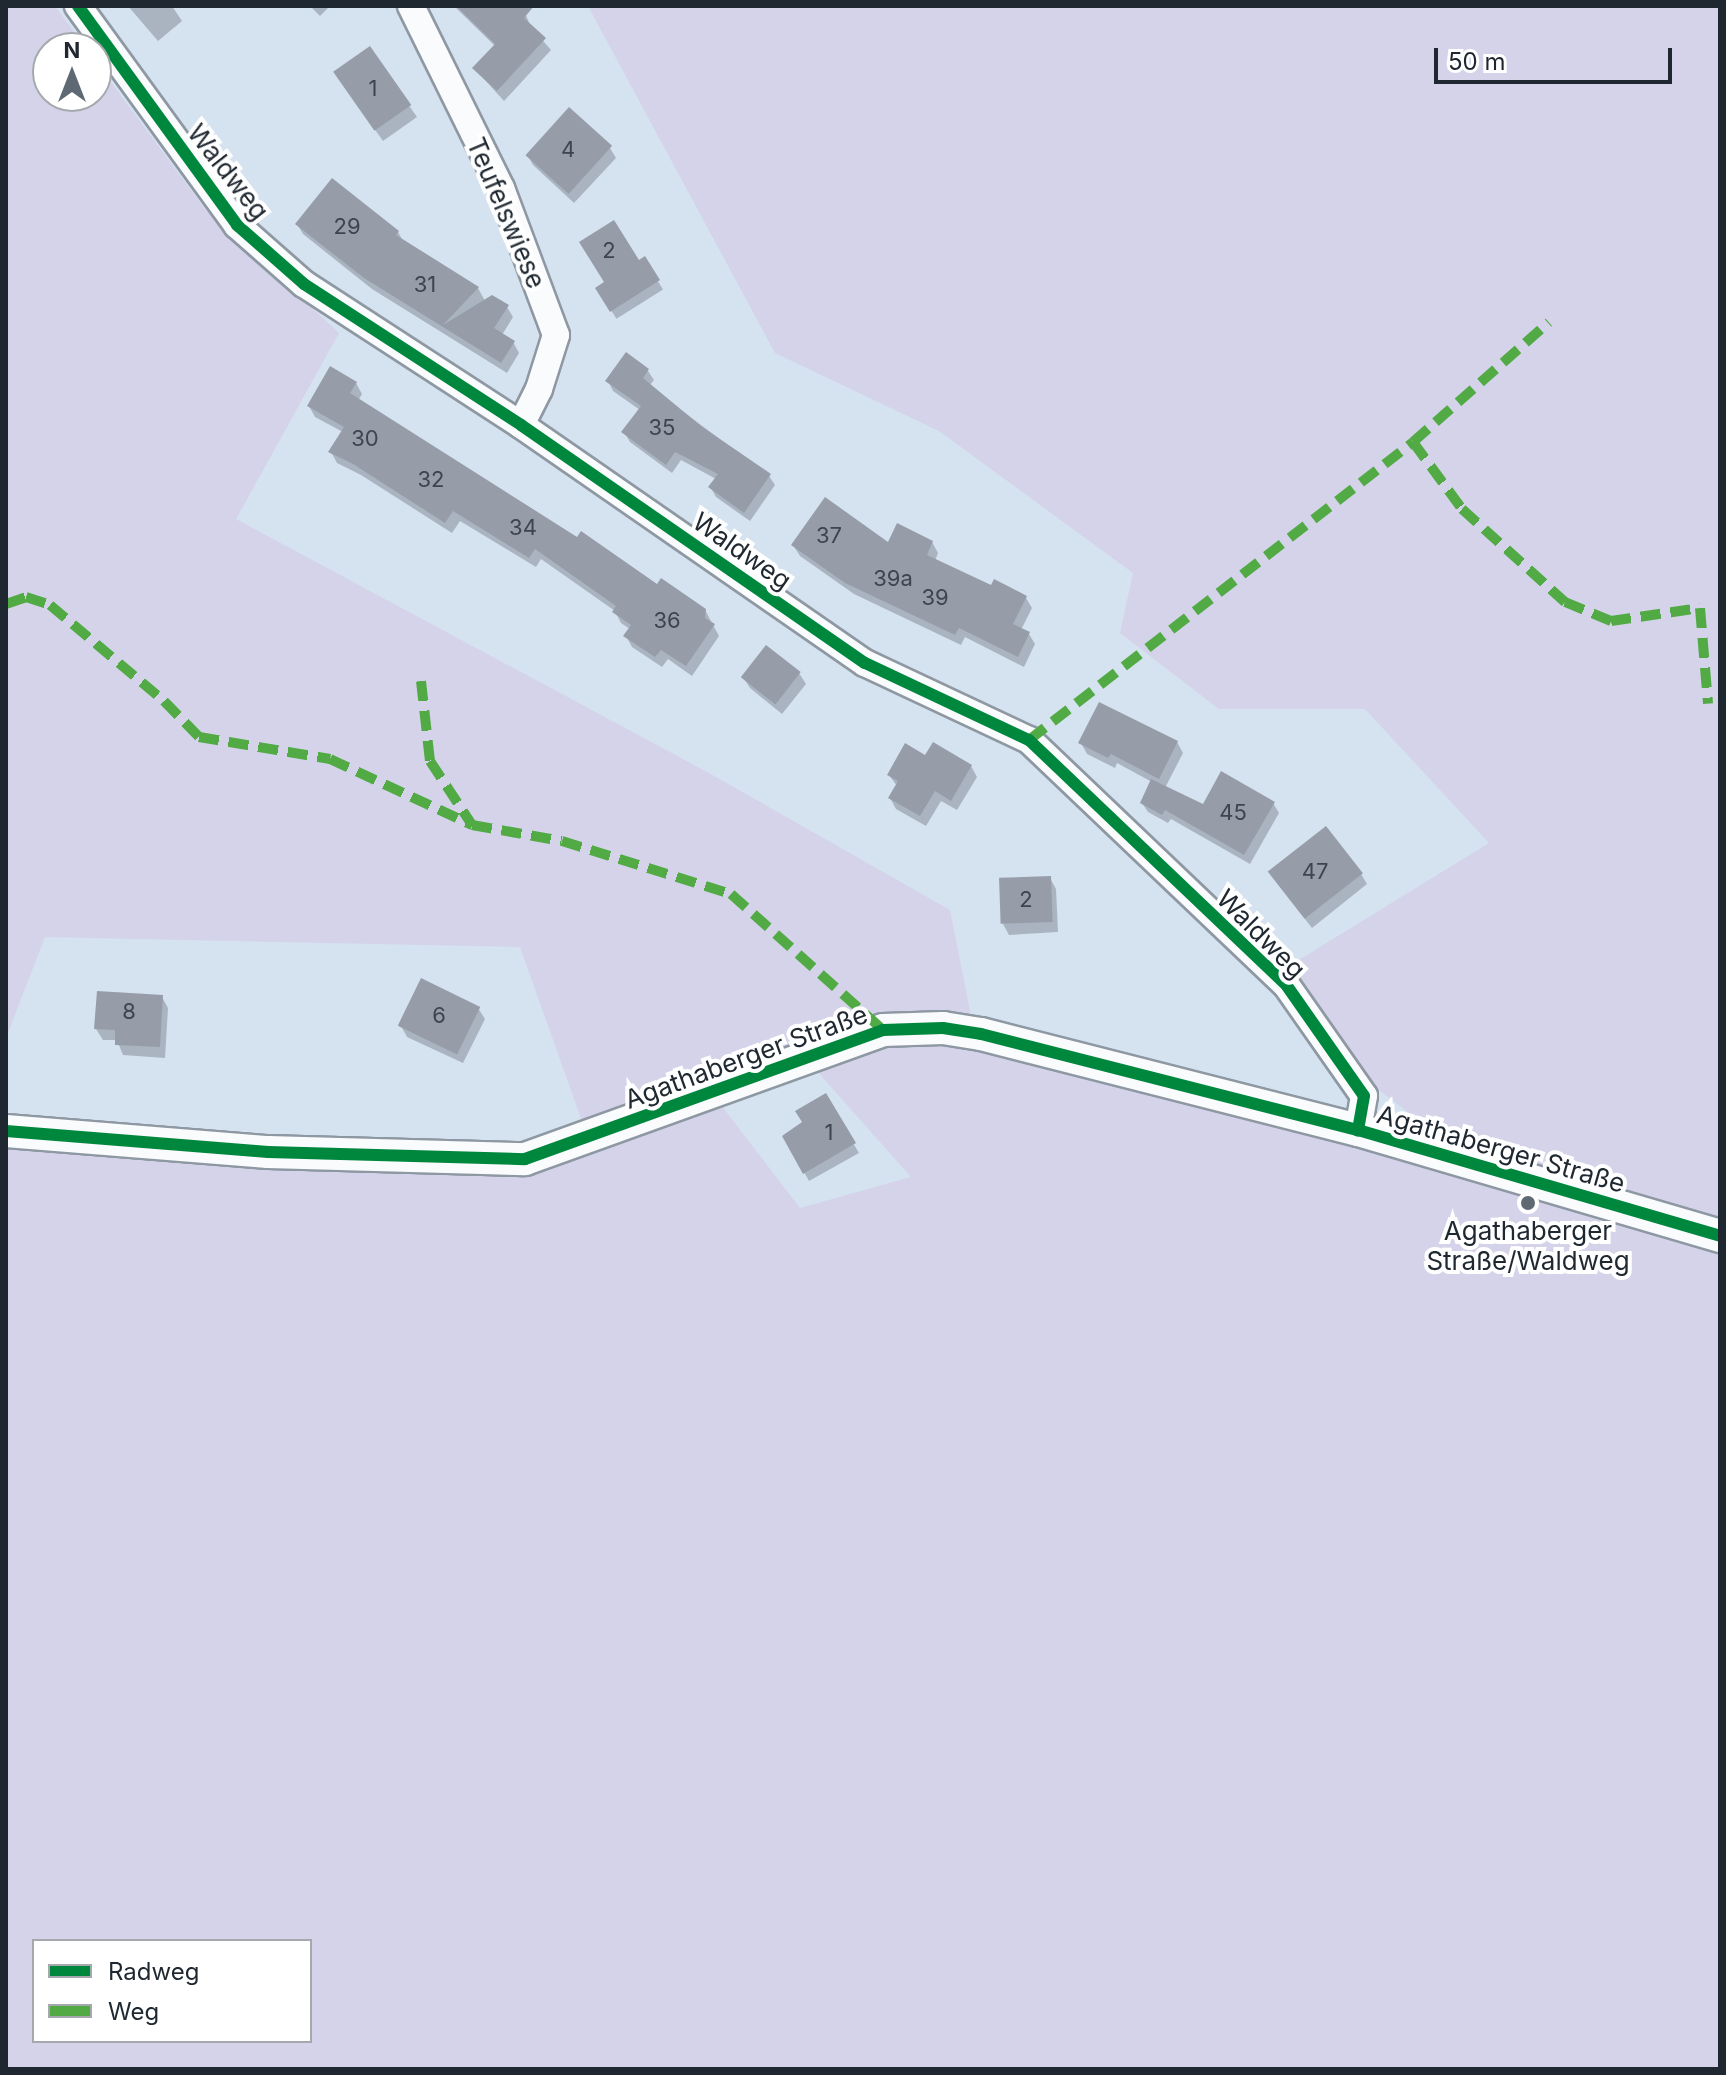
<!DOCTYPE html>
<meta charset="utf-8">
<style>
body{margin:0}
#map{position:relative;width:1726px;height:2075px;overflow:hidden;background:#d5e2f0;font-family:Inter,sans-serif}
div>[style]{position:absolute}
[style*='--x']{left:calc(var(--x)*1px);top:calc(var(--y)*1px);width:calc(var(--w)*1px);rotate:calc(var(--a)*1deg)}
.green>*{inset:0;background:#d4d3ea}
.shadow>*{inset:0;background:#0003;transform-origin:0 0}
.building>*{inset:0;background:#969da8;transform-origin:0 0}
.roads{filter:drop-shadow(2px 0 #8e98a2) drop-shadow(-2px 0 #8e98a2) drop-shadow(0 2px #8e98a2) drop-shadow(0 -2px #8e98a2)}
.minor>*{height:26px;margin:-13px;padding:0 13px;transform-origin:13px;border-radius:13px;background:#f9fbfd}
.tertiary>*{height:32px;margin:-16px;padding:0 16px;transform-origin:16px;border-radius:16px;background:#f9fbfd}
.quiet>*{height:10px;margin-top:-5px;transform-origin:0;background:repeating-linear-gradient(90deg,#52aa45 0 20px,transparent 0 30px)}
.cycleway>*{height:12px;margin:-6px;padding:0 6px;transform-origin:6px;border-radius:6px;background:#00873e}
.dots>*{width:22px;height:22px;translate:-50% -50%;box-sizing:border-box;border:4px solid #fff;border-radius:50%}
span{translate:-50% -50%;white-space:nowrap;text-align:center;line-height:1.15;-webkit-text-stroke:8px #fff;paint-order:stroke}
.number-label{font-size:22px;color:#3d454f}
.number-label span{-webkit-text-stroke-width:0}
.street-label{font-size:26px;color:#1f2831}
.poi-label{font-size:26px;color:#1f2831}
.frame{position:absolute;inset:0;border:8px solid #1f2831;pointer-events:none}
.legend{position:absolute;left:32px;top:1939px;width:280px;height:104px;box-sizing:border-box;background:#fff;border:2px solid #a5a9ad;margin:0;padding:10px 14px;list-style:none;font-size:24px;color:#1f2831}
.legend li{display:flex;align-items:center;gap:16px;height:40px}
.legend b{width:40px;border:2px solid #a5a9ad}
.north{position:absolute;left:32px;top:32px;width:80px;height:80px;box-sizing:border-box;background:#fff;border:2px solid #a5a9ad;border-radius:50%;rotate:0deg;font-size:22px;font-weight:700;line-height:32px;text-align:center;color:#1f2831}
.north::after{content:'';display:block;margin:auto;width:28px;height:36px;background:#5f6974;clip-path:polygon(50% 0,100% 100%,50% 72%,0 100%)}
.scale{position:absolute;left:1434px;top:48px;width:238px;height:36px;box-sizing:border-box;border:4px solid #1f2831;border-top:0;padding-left:10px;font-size:24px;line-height:28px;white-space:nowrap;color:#1f2831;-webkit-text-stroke:6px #fff;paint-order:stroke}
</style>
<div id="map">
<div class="green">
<div style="clip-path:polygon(6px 6px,55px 6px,86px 48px,48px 48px,48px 96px,96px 96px,96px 62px,205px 209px,339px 333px,236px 519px,707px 772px,950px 910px,972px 1021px,837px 1030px,583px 1124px,520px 947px,45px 937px,6px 1038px)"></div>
<div style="clip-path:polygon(588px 6px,1720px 6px,1720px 1222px,1469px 1150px,1427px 1127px,1374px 1086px,1289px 966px,1489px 843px,1365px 709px,1219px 709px,1120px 633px,1133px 573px,939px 431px,775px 353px)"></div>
<div style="clip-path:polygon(evenodd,923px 1038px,987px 1047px,1405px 1160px,1720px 1251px,1720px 2069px,6px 2069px,6px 1143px,528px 1173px,721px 1105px,800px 1208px,911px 1177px,815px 1069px,882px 1045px,923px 1038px,34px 1941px,310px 1941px,310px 2041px,34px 2041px,34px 1941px)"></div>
</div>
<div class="shadow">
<div style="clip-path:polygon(128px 6px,172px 6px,182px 21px,158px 41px)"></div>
<div style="clip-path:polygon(310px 6px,330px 6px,320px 16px)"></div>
<div style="clip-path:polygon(454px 6px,522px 6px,531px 27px,551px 50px,504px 101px,475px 69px,495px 46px)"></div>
<div style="clip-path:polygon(369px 48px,417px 117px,383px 141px,342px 83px)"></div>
<div style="clip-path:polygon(610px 148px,616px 158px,574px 203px,533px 165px,527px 154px)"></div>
<div style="clip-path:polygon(297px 224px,398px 232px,403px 241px,478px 288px,485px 301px,507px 307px,513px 317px,502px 335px,513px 342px,519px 353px,507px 373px,372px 289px,303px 234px)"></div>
<div style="left:644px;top:259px;width:36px;height:55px;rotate:58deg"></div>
<div style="clip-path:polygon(627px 355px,648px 371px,654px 380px,649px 386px,769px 476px,775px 485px,750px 521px,716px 497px,711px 488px,716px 479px,681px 460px,672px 473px,630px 442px,624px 432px,640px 410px,613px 391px,608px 381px)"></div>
<div style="clip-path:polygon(356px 383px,362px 394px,358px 401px,578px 539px,657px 587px,705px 610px,719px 636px,692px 676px,668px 659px,662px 667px,632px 647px,626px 636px,630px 629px,621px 623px,615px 611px,541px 559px,536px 567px,460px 521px,452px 533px,361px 475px,337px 463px,331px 452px,343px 432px,315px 417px,309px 406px)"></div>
<div style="clip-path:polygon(932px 542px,938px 553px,935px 561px,992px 588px,1026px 598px,1032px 608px,1021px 630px,1029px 634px,1035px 644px,1024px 667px,965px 637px,961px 645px,854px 594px,800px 556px,793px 545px)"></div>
<div style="clip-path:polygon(799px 673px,806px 684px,782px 714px,750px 688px,743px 677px)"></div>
<div style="clip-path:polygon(1177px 742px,1183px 753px,1165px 788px,1203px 807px,1273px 803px,1279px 813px,1250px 864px,1171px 819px,1168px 823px,1148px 812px,1142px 803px,1152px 782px,1117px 763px,1115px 768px,1087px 754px,1081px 743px)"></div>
<div style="clip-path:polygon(926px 758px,971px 766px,977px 777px,957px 810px,941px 801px,926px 826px,896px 809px,890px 798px,897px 786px,889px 775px)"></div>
<div style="clip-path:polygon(1361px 874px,1367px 884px,1312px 928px,1277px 883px)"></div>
<div style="clip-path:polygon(1050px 878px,1056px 889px,1058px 932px,1009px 935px,1003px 924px)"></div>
<div style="clip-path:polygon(162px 997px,168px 1008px,165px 1058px,123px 1055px,117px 1040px,103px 1040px,96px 1029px)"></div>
<div style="clip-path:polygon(478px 1008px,485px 1019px,463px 1063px,407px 1037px,401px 1026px)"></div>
<div style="clip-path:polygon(825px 1096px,859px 1153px,809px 1181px,784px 1136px,804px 1123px)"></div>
</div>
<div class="building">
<div style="clip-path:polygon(456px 6px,534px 6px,524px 18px,546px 38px,497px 91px,472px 68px,495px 44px)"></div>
<div style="left:370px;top:46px;width:72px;height:45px;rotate:55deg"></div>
<div style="left:569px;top:107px;width:58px;height:65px;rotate:42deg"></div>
<div style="clip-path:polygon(332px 178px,399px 231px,396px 235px,479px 287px,443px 325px,492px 295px,509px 305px,494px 328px,515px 341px,501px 363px,364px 278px,295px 224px)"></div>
<div style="clip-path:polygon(614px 220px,639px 260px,645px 256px,660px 280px,610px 312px,595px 288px,604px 282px,579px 242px)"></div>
<div style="clip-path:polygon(626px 352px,649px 369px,643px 378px,701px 426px,771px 474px,744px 513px,708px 487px,718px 474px,675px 452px,666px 465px,621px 432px,641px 406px,605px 381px)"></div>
<div style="clip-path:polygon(330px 366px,357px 382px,350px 393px,577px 537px,581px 531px,657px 584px,661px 578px,706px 609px,705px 618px,715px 624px,686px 666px,661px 650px,655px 657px,623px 636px,631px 625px,612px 612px,616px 606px,535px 549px,529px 558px,453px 511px,445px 523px,353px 464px,328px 452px,344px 427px,307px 406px)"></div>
<div style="clip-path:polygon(825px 497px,888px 542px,897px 523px,933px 541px,927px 555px,991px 585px,994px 579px,1027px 596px,1013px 624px,1030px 632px,1018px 657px,959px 628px,955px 635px,845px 583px,791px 545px)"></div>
<div style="left:766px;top:645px;width:44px;height:41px;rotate:38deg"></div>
<div style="clip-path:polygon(1099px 702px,1178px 741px,1159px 779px,1111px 754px,1108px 758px,1078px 743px)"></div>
<div style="clip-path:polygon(933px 742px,972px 765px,951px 801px,935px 791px,920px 816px,888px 798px,898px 781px,887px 775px,905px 743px,925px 755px)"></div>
<div style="clip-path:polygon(1221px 771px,1275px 802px,1244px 855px,1165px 810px,1162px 815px,1140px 803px,1151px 779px,1203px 804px)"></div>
<div style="left:1326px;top:826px;width:60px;height:74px;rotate:52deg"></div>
<div style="left:1051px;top:876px;width:46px;height:52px;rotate:88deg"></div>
<div style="left:421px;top:978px;width:66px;height:53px;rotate:26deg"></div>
<div style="clip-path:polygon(97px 991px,163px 995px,160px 1047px,115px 1045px,115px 1030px,94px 1029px)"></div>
<div style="clip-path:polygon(826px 1093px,856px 1143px,803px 1174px,782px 1136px,802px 1122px,795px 1111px)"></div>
</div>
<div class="roads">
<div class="minor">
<div style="--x:78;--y:6;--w:271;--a:54"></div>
<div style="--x:237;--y:225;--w:89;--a:41.4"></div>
<div style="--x:304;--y:284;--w:259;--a:33"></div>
<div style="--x:521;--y:425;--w:418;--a:34.7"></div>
<div style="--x:865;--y:663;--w:181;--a:25.2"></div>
<div style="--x:1029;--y:740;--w:356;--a:43.6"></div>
<div style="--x:1287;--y:986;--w:134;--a:55"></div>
<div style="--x:1364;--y:1096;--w:35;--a:100"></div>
<div style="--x:411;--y:6;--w:203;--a:63.7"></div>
<div style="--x:501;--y:188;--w:157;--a:69.5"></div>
<div style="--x:556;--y:335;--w:57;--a:107.5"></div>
<div style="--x:539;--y:389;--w:40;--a:116.6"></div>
</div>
<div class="tertiary">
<div style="--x:6;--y:1131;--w:263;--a:4.6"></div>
<div style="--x:268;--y:1152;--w:257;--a:1.6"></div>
<div style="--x:525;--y:1159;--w:381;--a:-19.8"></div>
<div style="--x:883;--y:1030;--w:60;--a:-1.9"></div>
<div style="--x:943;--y:1028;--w:38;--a:9"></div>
<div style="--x:981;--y:1034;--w:389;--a:14.3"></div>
<div style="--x:1358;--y:1130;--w:377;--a:16.3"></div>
</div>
</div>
<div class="quiet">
<div style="--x:1413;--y:442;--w:83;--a:53.8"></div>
<div style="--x:1462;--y:509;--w:139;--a:42.1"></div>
<div style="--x:1565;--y:602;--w:50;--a:22.4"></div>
<div style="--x:1611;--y:621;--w:90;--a:-8.3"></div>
<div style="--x:1700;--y:608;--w:96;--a:85.2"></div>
<div style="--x:6;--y:604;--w:21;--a:-19"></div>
<div style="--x:26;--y:597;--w:25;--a:18"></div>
<div style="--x:50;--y:605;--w:149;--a:40.1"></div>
<div style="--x:164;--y:701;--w:50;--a:45.8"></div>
<div style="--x:199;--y:737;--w:133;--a:9.5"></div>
<div style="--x:330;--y:759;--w:157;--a:24.9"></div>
<div style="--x:421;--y:681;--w:81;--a:83.6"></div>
<div style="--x:430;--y:761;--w:77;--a:56.7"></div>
<div style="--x:472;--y:825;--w:91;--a:10.1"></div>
<div style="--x:562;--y:841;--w:177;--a:17.4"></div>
<div style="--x:731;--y:894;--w:204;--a:41.8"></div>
<div style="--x:1029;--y:740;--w:486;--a:-37.8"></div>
<div style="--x:1413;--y:442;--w:181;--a:-41.4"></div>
</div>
<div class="cycleway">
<div style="--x:78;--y:6;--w:271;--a:54"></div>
<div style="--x:237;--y:225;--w:89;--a:41.4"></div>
<div style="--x:304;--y:284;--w:259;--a:33"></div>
<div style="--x:521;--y:425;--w:418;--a:34.7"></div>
<div style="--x:865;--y:663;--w:181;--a:25.2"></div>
<div style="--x:1029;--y:740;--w:356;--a:43.6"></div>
<div style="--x:1287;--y:986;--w:134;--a:55"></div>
<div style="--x:1364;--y:1096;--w:35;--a:100"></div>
<div style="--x:6;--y:1131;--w:263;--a:4.6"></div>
<div style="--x:268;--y:1152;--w:257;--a:1.6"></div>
<div style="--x:525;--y:1159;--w:381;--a:-19.8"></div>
<div style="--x:883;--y:1030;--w:60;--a:-1.9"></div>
<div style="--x:943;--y:1028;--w:38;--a:9"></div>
<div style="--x:981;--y:1034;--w:389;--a:14.3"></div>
<div style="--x:1358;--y:1130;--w:377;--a:16.3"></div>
</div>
<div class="dots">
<div style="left:1528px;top:1203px;background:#5f6974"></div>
</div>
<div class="number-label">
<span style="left:373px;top:89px">1</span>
<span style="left:568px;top:150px">4</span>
<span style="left:347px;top:227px">29</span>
<span style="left:609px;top:251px">2</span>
<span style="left:425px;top:285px">31</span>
<span style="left:662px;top:428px">35</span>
<span style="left:365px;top:439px">30</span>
<span style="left:431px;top:480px">32</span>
<span style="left:523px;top:528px">34</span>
<span style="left:829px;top:536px">37</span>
<span style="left:893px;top:579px">39a</span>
<span style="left:935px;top:598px">39</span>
<span style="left:667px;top:621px">36</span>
<span style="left:1233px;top:813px">45</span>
<span style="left:1315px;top:872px">47</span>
<span style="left:1026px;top:900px">2</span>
<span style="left:129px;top:1012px">8</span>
<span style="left:439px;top:1016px">6</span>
<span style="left:829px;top:1133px">1</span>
</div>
<div class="street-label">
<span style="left:228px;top:172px;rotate:52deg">Waldweg</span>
<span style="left:506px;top:213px;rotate:67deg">Teufelswiese</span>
<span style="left:742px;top:551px;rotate:35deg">Waldweg</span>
<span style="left:1261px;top:934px;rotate:45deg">Waldweg</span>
<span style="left:746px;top:1057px;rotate:-20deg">Agathaberger Straße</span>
<span style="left:1501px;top:1149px;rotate:16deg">Agathaberger Straße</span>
</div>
<div class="poi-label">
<span style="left:1528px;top:1246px">Agathaberger<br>Straße/Waldweg</span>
</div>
<div class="frame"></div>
<ul class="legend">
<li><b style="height:10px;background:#00873e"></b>Radweg</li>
<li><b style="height:10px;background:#52aa45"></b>Weg</li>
</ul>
<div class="north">N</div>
<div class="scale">50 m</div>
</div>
